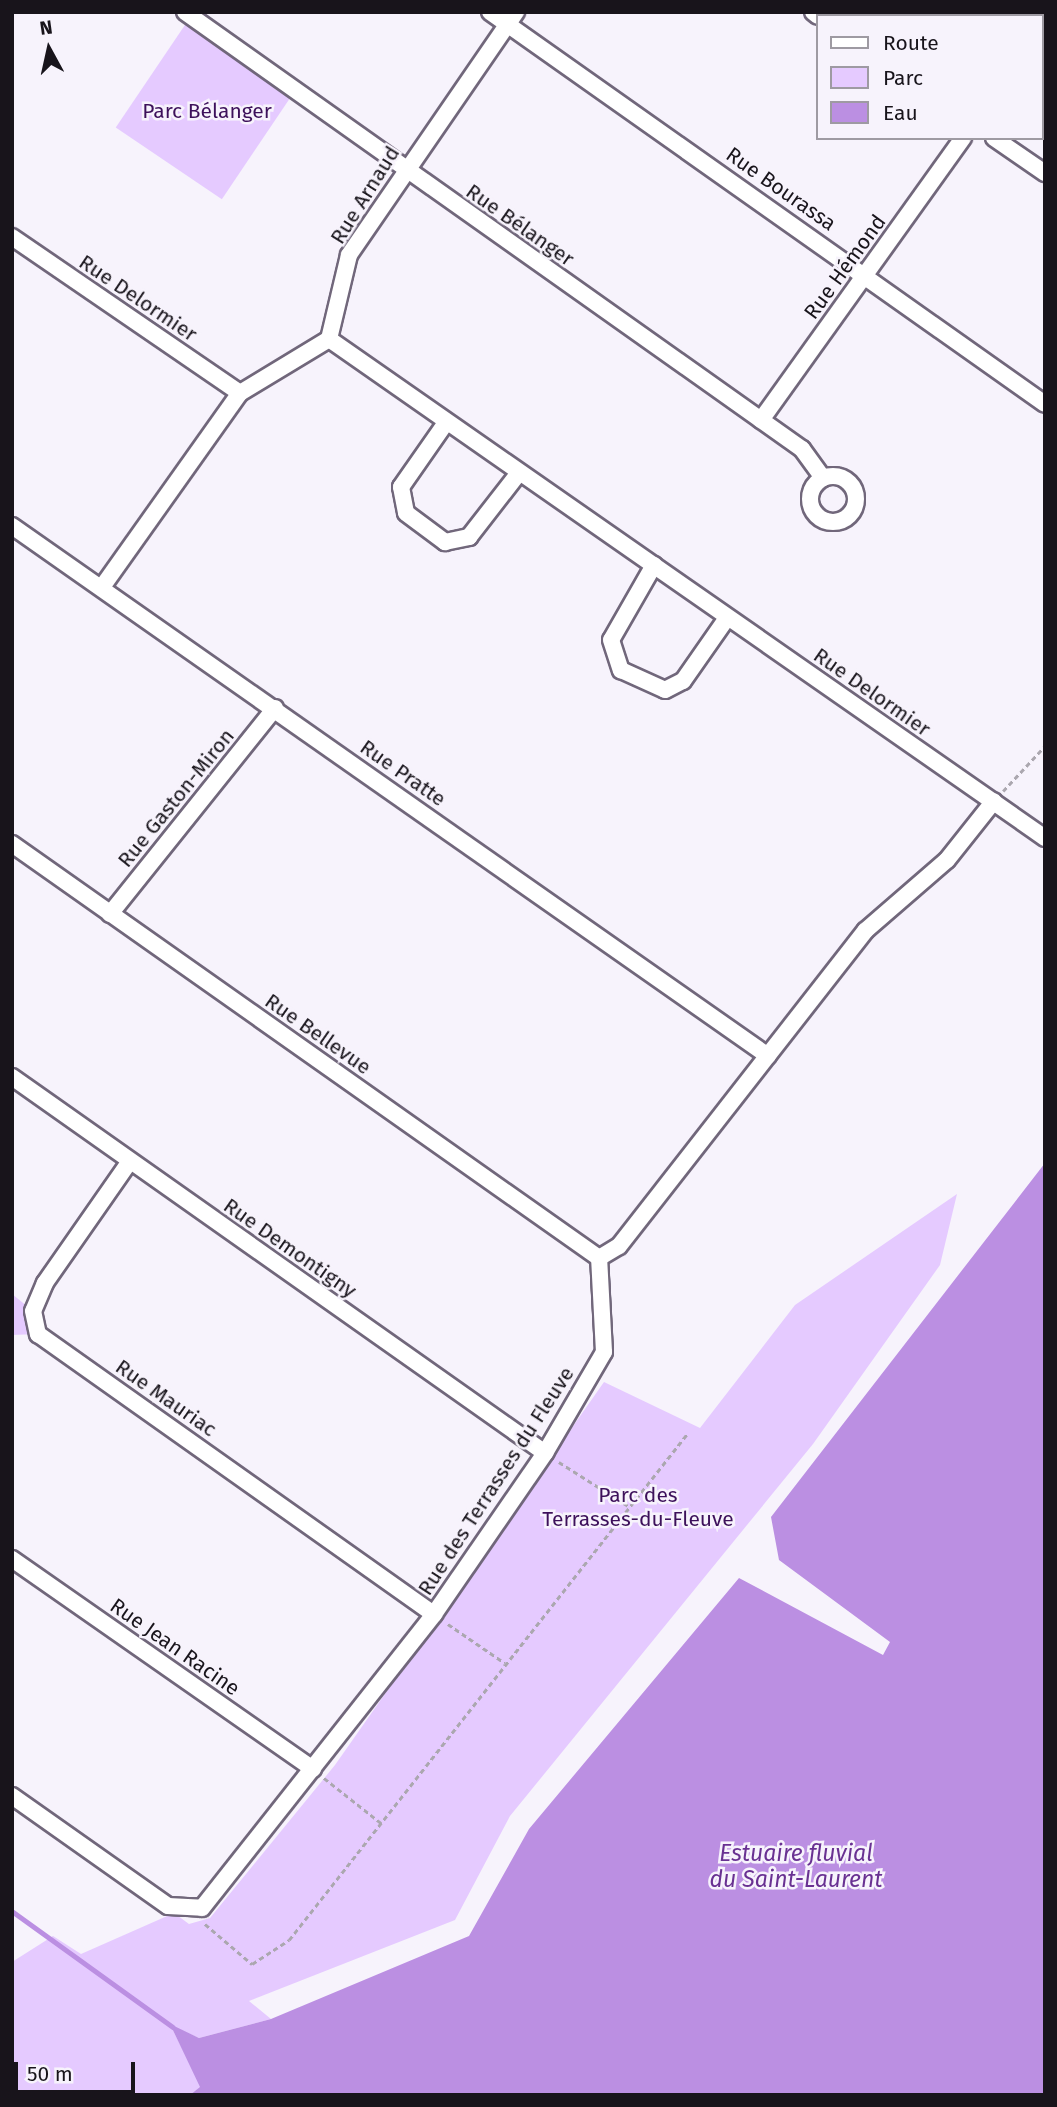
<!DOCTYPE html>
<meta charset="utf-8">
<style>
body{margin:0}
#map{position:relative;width:1057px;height:2107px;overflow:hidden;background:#f7f3fc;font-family:"Fira Sans",sans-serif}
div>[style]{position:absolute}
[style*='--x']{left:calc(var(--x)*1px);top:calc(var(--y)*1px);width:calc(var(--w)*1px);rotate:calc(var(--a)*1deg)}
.green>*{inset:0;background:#e5caff;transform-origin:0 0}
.water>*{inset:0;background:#bb8fe2}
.stream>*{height:4.5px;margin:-2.25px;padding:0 2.25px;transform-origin:2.25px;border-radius:2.25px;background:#bb8fe2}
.path>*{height:2.5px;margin-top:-1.25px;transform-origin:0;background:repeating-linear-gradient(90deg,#aba7af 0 5px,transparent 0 8.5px)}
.roads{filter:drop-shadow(2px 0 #71677b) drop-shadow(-2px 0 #71677b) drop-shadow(0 2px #71677b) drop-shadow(0 -2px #71677b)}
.minor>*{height:16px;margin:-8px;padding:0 8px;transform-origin:8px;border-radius:8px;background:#fff}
.minor>.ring{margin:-8px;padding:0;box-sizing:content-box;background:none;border:16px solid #fff;border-radius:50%}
span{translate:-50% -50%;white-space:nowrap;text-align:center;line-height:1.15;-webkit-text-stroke:5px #f7f3fc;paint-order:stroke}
.park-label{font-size:21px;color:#3d115b}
.street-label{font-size:21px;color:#18141b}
.water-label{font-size:23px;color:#693192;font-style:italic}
.frame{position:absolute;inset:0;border:14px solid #18141b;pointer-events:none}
.legend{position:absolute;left:816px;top:14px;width:228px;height:126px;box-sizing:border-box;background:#f7f3fc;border:2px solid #9e9aa2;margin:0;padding:9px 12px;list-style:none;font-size:21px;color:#18141b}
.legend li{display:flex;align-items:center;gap:14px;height:35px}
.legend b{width:35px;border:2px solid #9e9aa2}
.north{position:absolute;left:14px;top:14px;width:70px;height:70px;-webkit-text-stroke:5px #f7f3fc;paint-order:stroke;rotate:352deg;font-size:19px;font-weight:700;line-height:28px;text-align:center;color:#18141b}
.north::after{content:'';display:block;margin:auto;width:24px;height:32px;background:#18141b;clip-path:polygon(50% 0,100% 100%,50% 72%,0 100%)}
.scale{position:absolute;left:14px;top:2062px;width:121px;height:32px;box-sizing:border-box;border:4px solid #18141b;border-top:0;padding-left:9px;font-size:21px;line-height:24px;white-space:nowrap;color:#18141b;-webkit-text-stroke:5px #f7f3fc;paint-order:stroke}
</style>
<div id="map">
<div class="green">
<div style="left:189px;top:19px;width:128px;height:131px;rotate:34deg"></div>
<div style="clip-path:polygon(957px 1194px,940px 1265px,813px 1444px,510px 1816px,455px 1920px,249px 2001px,271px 2019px,199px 2038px,171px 2026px,201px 2087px,190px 2095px,12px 2095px,12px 1962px,53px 1936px,81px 1954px,174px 1913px,189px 1924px,210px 1918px,335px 1765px,604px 1382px,700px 1428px,795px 1305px)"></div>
<div style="clip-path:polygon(12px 1294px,33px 1311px,38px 1334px,12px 1335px)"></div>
</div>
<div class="water">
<div style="clip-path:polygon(1045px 1163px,1045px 2095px,190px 2095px,200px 2087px,170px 2024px,199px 2038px,271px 2019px,469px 1936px,529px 1829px,739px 1578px,883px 1655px,890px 1642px,779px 1560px,771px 1517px)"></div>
</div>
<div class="stream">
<div style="--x:12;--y:1911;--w:198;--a:35.8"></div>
</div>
<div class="path">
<div style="--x:1003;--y:791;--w:62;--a:-47"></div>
<div style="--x:559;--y:1462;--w:84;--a:32.4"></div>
<div style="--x:448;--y:1624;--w:69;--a:34.4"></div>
<div style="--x:324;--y:1778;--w:73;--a:38.3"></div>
<div style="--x:205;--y:1924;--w:62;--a:40.4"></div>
<div style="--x:252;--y:1964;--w:44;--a:-33"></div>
<div style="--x:289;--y:1940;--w:644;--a:-51.81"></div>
</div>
<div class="roads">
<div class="minor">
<div style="--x:185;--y:12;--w:756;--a:35.31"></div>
<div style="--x:802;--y:449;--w:36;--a:54"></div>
<div style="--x:490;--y:12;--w:679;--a:35.23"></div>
<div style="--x:813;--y:12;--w:6;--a:39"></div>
<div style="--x:1041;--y:26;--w:6;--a:-51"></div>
<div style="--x:994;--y:138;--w:62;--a:34.5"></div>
<div style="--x:12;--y:237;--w:276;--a:34.4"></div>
<div style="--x:329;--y:339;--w:873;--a:34.87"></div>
<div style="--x:761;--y:420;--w:347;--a:-54.4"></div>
<div style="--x:445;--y:424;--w:77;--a:124.9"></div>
<div style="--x:401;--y:487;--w:26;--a:79"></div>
<div style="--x:406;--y:513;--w:49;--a:36.6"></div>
<div style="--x:445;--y:542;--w:25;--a:-12"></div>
<div style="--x:469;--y:537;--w:80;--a:-52.1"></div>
<div class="ring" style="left:810px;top:476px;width:30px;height:30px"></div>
<div style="--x:12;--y:526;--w:923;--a:35.03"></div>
<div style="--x:654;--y:565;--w:86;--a:119.8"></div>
<div style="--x:611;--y:640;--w:32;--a:72"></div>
<div style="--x:621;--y:670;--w:48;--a:24.4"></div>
<div style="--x:665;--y:690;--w:20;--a:-27"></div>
<div style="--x:683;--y:681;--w:77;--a:-55.1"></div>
<div style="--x:102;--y:587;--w:238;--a:-54.6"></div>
<div style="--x:240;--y:393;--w:104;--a:-31.2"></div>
<div style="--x:329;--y:339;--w:86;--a:-76.6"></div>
<div style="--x:349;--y:255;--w:295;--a:-55.5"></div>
<div style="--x:12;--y:844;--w:718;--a:35.19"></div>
<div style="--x:110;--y:914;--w:264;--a:-51.3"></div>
<div style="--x:12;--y:1077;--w:652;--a:35.2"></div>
<div style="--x:130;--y:1161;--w:149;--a:124.9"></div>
<div style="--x:45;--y:1283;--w:30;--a:113"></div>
<div style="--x:33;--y:1311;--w:24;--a:78"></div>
<div style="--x:38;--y:1334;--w:485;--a:35.3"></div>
<div style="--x:12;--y:1559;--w:367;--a:34.9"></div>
<div style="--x:12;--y:1796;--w:191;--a:35.2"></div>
<div style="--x:168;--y:1906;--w:34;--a:3"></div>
<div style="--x:202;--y:1908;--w:375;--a:-51.7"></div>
<div style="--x:434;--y:1614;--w:196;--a:-55.4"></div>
<div style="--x:545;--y:1453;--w:117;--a:-59.7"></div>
<div style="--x:604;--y:1352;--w:94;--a:-93"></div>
<div style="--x:599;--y:1258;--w:23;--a:-31"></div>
<div style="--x:619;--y:1246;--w:400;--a:-52"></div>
<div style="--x:865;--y:931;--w:108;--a:-40.9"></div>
<div style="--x:947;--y:860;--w:75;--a:-51.5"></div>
</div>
</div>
<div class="park-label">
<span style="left:207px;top:111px">Parc Bélanger</span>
<span style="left:638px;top:1507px">Parc des<br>Terrasses-du-Fleuve</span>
</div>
<div class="street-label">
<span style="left:781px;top:189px;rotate:35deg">Rue Bourassa</span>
<span style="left:365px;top:195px;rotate:-58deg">Rue Arnaud</span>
<span style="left:520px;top:225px;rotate:35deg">Rue Bélanger</span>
<span style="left:845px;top:267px;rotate:-54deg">Rue Hémond</span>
<span style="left:138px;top:298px;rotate:34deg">Rue Delormier</span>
<span style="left:872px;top:692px;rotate:35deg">Rue Delormier</span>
<span style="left:403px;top:773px;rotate:35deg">Rue Pratte</span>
<span style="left:176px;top:798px;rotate:-51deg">Rue Gaston-Miron</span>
<span style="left:318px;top:1034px;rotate:35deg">Rue Bellevue</span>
<span style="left:290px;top:1248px;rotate:35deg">Rue Demontigny</span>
<span style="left:166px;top:1398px;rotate:35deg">Rue Mauriac</span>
<span style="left:496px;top:1481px;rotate:-57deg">Rue des Terrasses du Fleuve</span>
<span style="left:175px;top:1647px;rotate:35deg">Rue Jean Racine</span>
</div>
<div class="water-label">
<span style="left:796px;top:1866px">Estuaire fluvial<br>du Saint-Laurent</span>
</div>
<div class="frame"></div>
<ul class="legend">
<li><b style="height:9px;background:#fff"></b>Route</li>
<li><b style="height:19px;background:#e5caff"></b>Parc</li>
<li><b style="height:19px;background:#bb8fe2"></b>Eau</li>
</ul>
<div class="north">N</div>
<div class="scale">50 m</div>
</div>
